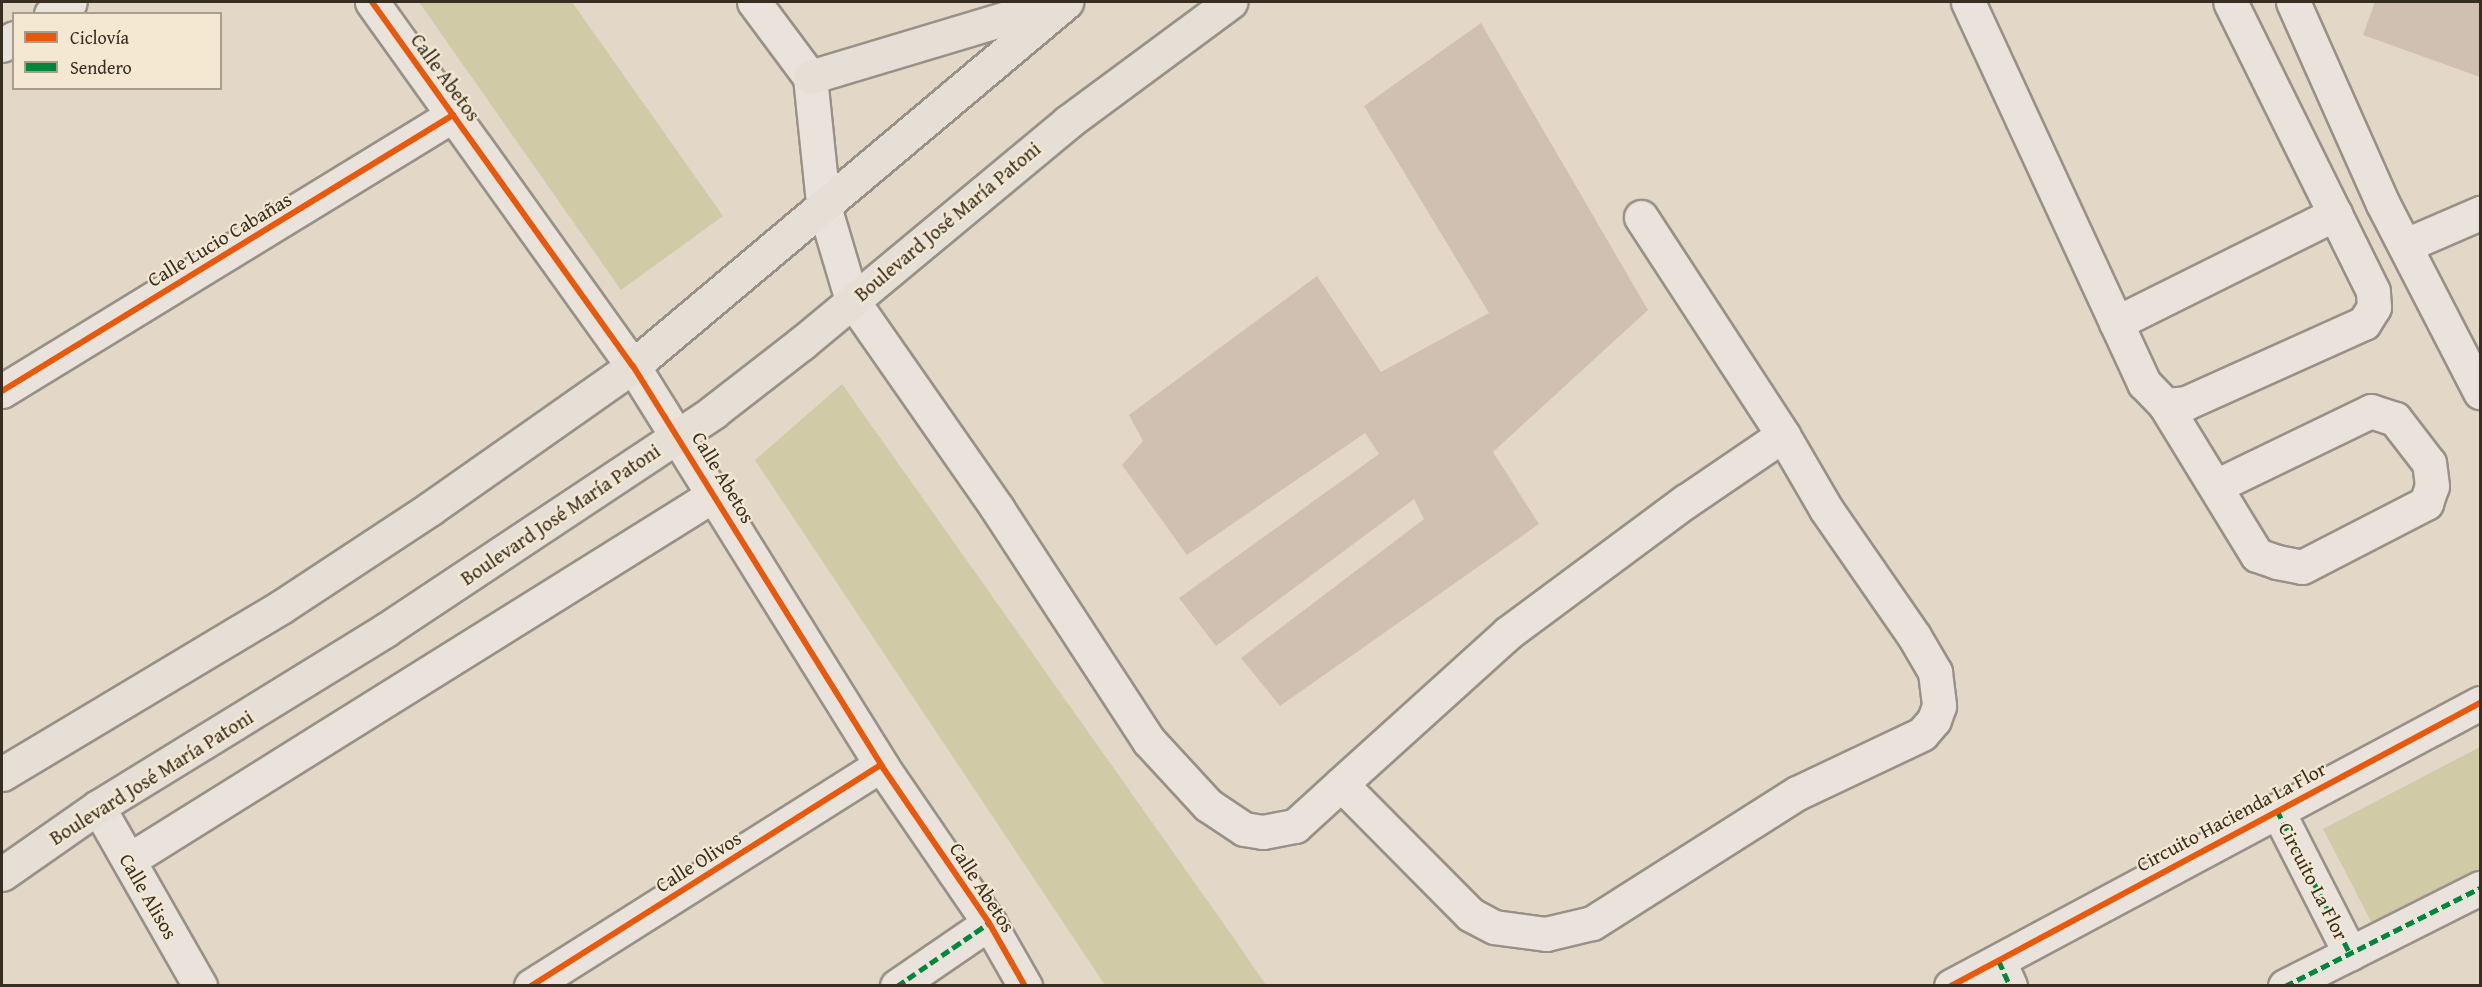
<!DOCTYPE html>
<meta charset="utf-8">
<style>
body{margin:0}
#map{position:relative;width:2482px;height:987px;overflow:hidden;background:#e3d8c8;font-family:"Gentium Book Plus",serif}
div>[style]{position:absolute}
[style*='--x']{left:calc(var(--x)*1px);top:calc(var(--y)*1px);width:calc(var(--w)*1px);rotate:calc(var(--a)*1deg)}
.green>*{inset:0;background:#d0caa7}
.building>*{inset:0;background:#cfc0b2}
.roads{filter:drop-shadow(2px 0 #999187) drop-shadow(-2px 0 #999187) drop-shadow(0 2px #999187) drop-shadow(0 -2px #999187)}
.minor>*{height:33px;margin:-16.5px;padding:0 16.5px;transform-origin:16.5px;border-radius:16.5px;background:#e9e3db}
.major>*{height:33px;margin:-16.5px;padding:0 16.5px;transform-origin:16.5px;border-radius:16.5px;background:#e6dfd5}
.quiet>*{height:4.5px;margin-top:-2.25px;transform-origin:0;background:repeating-linear-gradient(90deg,#00873e 0 9px,transparent 0 13.5px)}
.cycleway>*{height:6px;margin:-3px;padding:0 3px;transform-origin:3px;border-radius:3px;background:#e8590c}
span{translate:-50% -50%;white-space:nowrap;text-align:center;line-height:1.15;-webkit-text-stroke:4.5px #f5e8d3;paint-order:stroke}
.street-label{font-size:20px;color:#372d21}
.frame{position:absolute;inset:0;border:3px solid #372d21;pointer-events:none}
.legend{position:absolute;left:12px;top:12px;width:210px;height:78px;box-sizing:border-box;background:#f5e8d3;border:2px solid #a99d8c;margin:0;padding:8px 10px;list-style:none;font-size:18px;color:#372d21}
.legend li{display:flex;align-items:center;gap:12px;height:30px}
.legend b{width:30px;border:2px solid #a99d8c}
</style>
<div id="map">
<div class="green">
<div style="clip-path:polygon(419px 2px,572px 2px,723px 216px,621px 290px)"></div>
<div style="clip-path:polygon(842px 384px,1231px 934px,1266px 985px,1105px 985px,755px 460px)"></div>
<div style="clip-path:polygon(2480px 747px,2480px 875px,2375px 929px,2323px 829px)"></div>
</div>
<div class="building">
<div style="clip-path:polygon(2375px 2px,2480px 2px,2480px 77px,2363px 35px)"></div>
<div style="clip-path:polygon(1481px 23px,1648px 310px,1493px 452px,1539px 524px,1280px 706px,1241px 658px,1424px 519px,1414px 499px,1216px 646px,1179px 598px,1379px 454px,1365px 433px,1187px 555px,1122px 465px,1143px 441px,1129px 415px,1317px 276px,1381px 372px,1489px 313px,1364px 106px)"></div>
</div>
<div class="roads">
<div class="minor">
<div style="--x:372;--y:2;--w:448;--a:54.4"></div>
<div style="--x:633;--y:366;--w:470;--a:58.1"></div>
<div style="--x:881;--y:765;--w:191;--a:55.6"></div>
<div style="--x:989;--y:923;--w:73;--a:60.3"></div>
<div style="--x:754;--y:2;--w:94;--a:53.3"></div>
<div style="--x:810;--y:77;--w:127;--a:84.1"></div>
<div style="--x:823;--y:203;--w:101;--a:73.4"></div>
<div style="--x:852;--y:300;--w:254;--a:55.1"></div>
<div style="--x:997;--y:508;--w:278;--a:56.9"></div>
<div style="--x:1149;--y:741;--w:87;--a:47.3"></div>
<div style="--x:1208;--y:805;--w:43;--a:33.7"></div>
<div style="--x:1244;--y:829;--w:19;--a:9"></div>
<div style="--x:1263;--y:832;--w:33;--a:-11"></div>
<div style="--x:1295;--y:826;--w:62;--a:-42.4"></div>
<div style="--x:1968;--y:2;--w:420;--a:65.2"></div>
<div style="--x:2144;--y:383;--w:30;--a:46"></div>
<div style="--x:2165;--y:405;--w:21;--a:-5"></div>
<div style="--x:2186;--y:403;--w:195;--a:-24.2"></div>
<div style="--x:2364;--y:323;--w:19;--a:-58"></div>
<div style="--x:2374;--y:307;--w:16;--a:-94"></div>
<div style="--x:2373;--y:291;--w:322;--a:-116.3"></div>
<div style="--x:2293;--y:2;--w:221;--a:66"></div>
<div style="--x:2383;--y:204;--w:212;--a:62.7"></div>
<div style="--x:51;--y:14;--w:22;--a:-32"></div>
<div style="--x:2;--y:45;--w:14;--a:-30"></div>
<div style="--x:1641;--y:217;--w:260;--a:56.9"></div>
<div style="--x:1783;--y:435;--w:86;--a:59.8"></div>
<div style="--x:1826;--y:509;--w:155;--a:55.3"></div>
<div style="--x:1914;--y:636;--w:42;--a:59.7"></div>
<div style="--x:1935;--y:672;--w:34;--a:83"></div>
<div style="--x:1939;--y:706;--w:15;--a:110"></div>
<div style="--x:1934;--y:720;--w:18;--a:131"></div>
<div style="--x:1922;--y:734;--w:138;--a:154.7"></div>
<div style="--x:1797;--y:793;--w:243;--a:147.6"></div>
<div style="--x:1592;--y:923;--w:47;--a:166.6"></div>
<div style="--x:1546;--y:934;--w:52;--a:-172.3"></div>
<div style="--x:1494;--y:927;--w:27;--a:-152"></div>
<div style="--x:1470;--y:914;--w:183;--a:-134.8"></div>
<div style="--x:1341;--y:784;--w:225;--a:-42.1"></div>
<div style="--x:1508;--y:633;--w:222;--a:-36.6"></div>
<div style="--x:1686;--y:501;--w:117;--a:-34.2"></div>
<div style="--x:2406;--y:245;--w:81;--a:-23.4"></div>
<div style="--x:2116;--y:323;--w:245;--a:-26.5"></div>
<div style="--x:2;--y:391;--w:529;--a:-31.47"></div>
<div style="--x:2165;--y:405;--w:176;--a:58.5"></div>
<div style="--x:2257;--y:555;--w:21;--a:19"></div>
<div style="--x:2277;--y:562;--w:25;--a:11"></div>
<div style="--x:2302;--y:567;--w:140;--a:-27.3"></div>
<div style="--x:2426;--y:503;--w:18;--a:-71"></div>
<div style="--x:2432;--y:486;--w:23;--a:-97"></div>
<div style="--x:2429;--y:463;--w:56;--a:-127.7"></div>
<div style="--x:2395;--y:419;--w:25;--a:-162"></div>
<div style="--x:2371;--y:411;--w:172;--a:154.2"></div>
<div style="--x:98;--y:807;--w:206;--a:60.3"></div>
<div style="--x:2277;--y:810;--w:161;--a:63"></div>
<div style="--x:129;--y:860;--w:691;--a:-31.99"></div>
<div style="--x:1999;--y:961;--w:27;--a:66"></div>
<div style="--x:531;--y:986;--w:414;--a:-32.3"></div>
<div style="--x:897;--y:986;--w:112;--a:-34.4"></div>
<div style="--x:1951;--y:986;--w:600;--a:-28.15"></div>
<div style="--x:2285;--y:986;--w:218;--a:-26.7"></div>
</div>
<div class="major">
<div style="--x:810;--y:77;--w:257;--a:-16.7"></div>
<div style="--x:2;--y:774;--w:325;--a:-30.9"></div>
<div style="--x:281;--y:607;--w:180;--a:-33.4"></div>
<div style="--x:431;--y:508;--w:247;--a:-35.1"></div>
<div style="--x:633;--y:366;--w:566;--a:-40.05"></div>
<div style="--x:2;--y:874;--w:117;--a:-34.9"></div>
<div style="--x:98;--y:807;--w:339;--a:-31.6"></div>
<div style="--x:387;--y:629;--w:392;--a:-33.6"></div>
<div style="--x:713;--y:412;--w:113;--a:-37.8"></div>
<div style="--x:802;--y:343;--w:346;--a:-39.7"></div>
<div style="--x:1068;--y:122;--w:202;--a:-36.5"></div>
</div>
</div>
<div class="quiet">
<div style="--x:2277;--y:810;--w:161;--a:63"></div>
<div style="--x:1999;--y:961;--w:27;--a:66"></div>
<div style="--x:897;--y:986;--w:112;--a:-34.4"></div>
<div style="--x:2285;--y:986;--w:218;--a:-26.7"></div>
</div>
<div class="cycleway">
<div style="--x:372;--y:2;--w:448;--a:54.4"></div>
<div style="--x:633;--y:366;--w:470;--a:58.1"></div>
<div style="--x:881;--y:765;--w:191;--a:55.6"></div>
<div style="--x:989;--y:923;--w:73;--a:60.3"></div>
<div style="--x:2;--y:391;--w:529;--a:-31.47"></div>
<div style="--x:531;--y:986;--w:414;--a:-32.3"></div>
<div style="--x:1951;--y:986;--w:600;--a:-28.15"></div>
</div>
<div class="street-label">
<span style="left:446px;top:77px;rotate:54deg">Calle Abetos</span>
<span style="left:947px;top:221px;rotate:-40deg">Boulevard José María Patoni</span>
<span style="left:219px;top:239px;rotate:-31deg">Calle Lucio Cabañas</span>
<span style="left:724px;top:477px;rotate:59deg">Calle Abetos</span>
<span style="left:560px;top:514px;rotate:-34deg">Boulevard José María Patoni</span>
<span style="left:151px;top:777px;rotate:-32deg">Boulevard José María Patoni</span>
<span style="left:2231px;top:816px;rotate:-28deg">Circuito Hacienda La Flor</span>
<span style="left:698px;top:861px;rotate:-32deg">Calle Olivos</span>
<span style="left:2314px;top:881px;rotate:63deg">Circuito La Flor</span>
<span style="left:983px;top:887px;rotate:57deg">Calle Abetos</span>
<span style="left:149px;top:896px;rotate:60deg">Calle Alisos</span>
</div>
<div class="frame"></div>
<ul class="legend">
<li><b style="height:8px;background:#e8590c"></b>Ciclovía</li>
<li><b style="height:8px;background:#00873e"></b>Sendero</li>
</ul>
</div>
